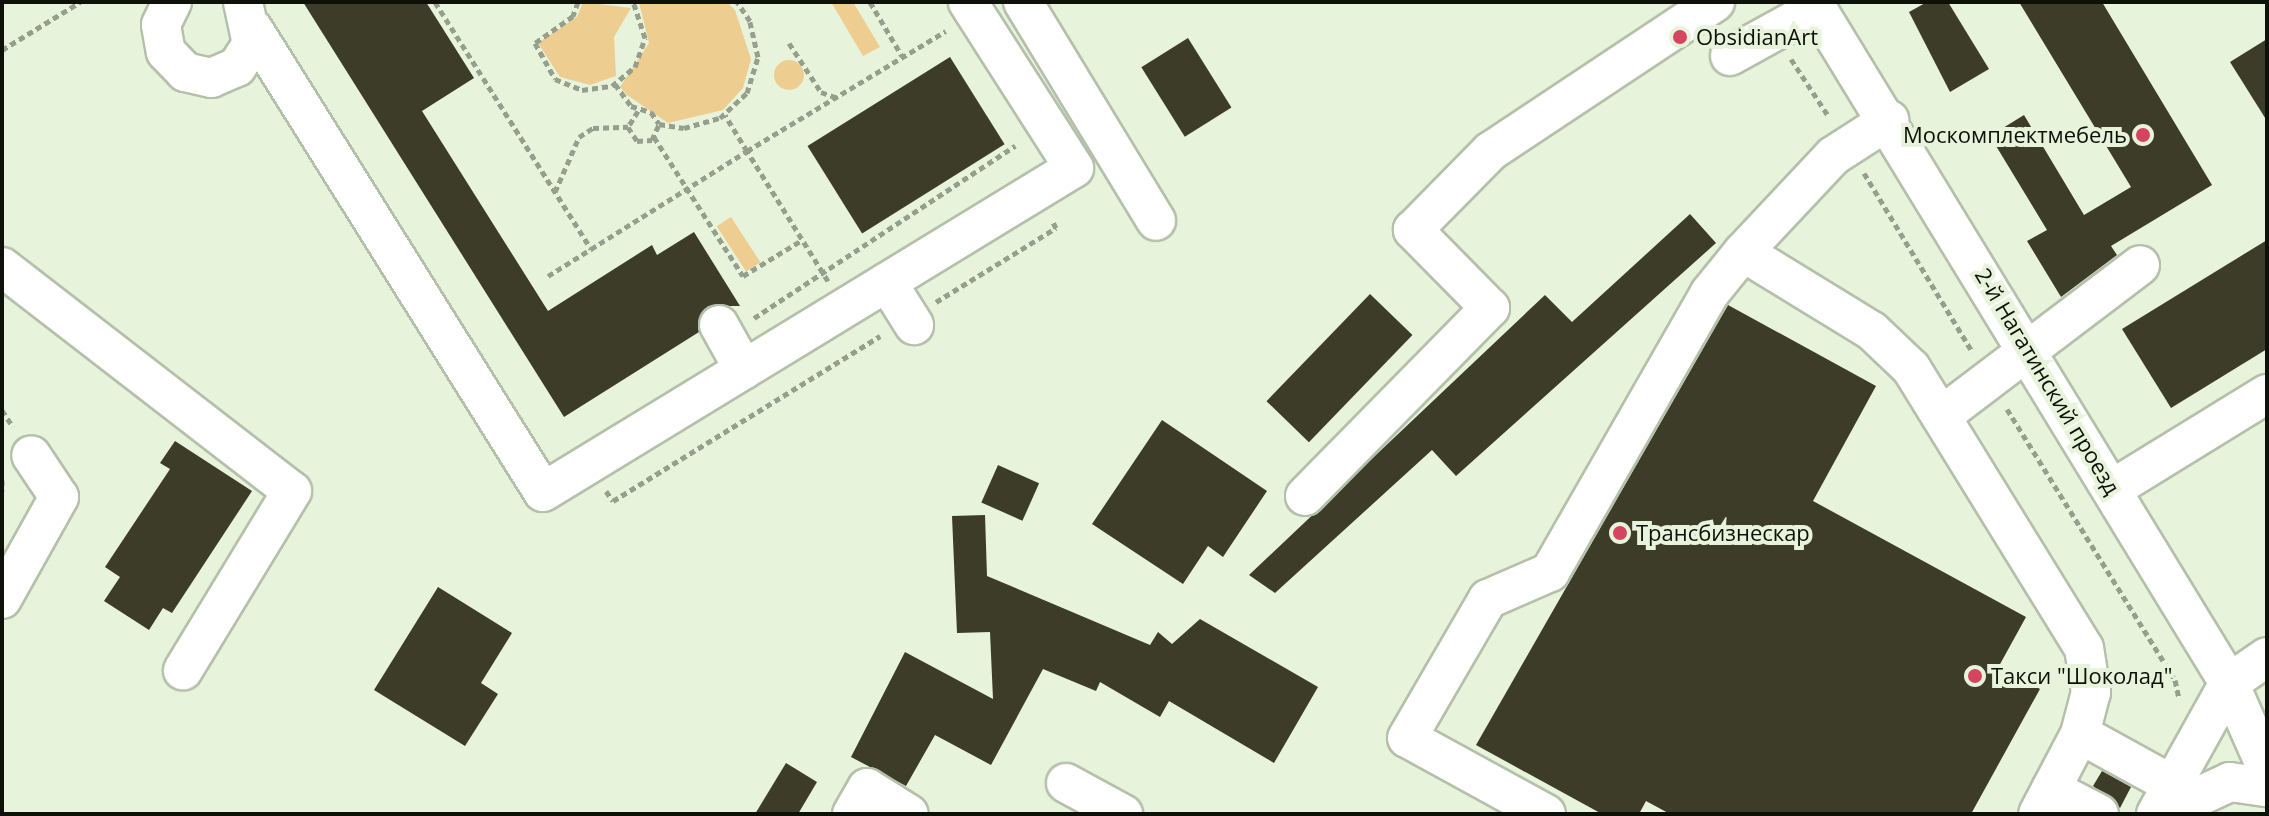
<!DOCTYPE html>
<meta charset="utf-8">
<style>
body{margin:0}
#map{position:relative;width:2269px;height:816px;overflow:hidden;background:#e8f3dc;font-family:"Open Sans",sans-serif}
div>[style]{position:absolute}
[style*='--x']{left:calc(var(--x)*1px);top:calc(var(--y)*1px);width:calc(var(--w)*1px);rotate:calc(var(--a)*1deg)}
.green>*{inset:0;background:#eecd90;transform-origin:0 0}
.round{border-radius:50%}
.building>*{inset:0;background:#3d3c28;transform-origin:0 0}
.path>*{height:5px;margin-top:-2.5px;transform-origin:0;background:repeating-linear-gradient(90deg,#969f8d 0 6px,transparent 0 10px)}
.roads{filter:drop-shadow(2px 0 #b5c0aa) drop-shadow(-2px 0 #b5c0aa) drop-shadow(0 2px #b5c0aa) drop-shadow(0 -2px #b5c0aa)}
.minor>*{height:38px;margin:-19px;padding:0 19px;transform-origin:19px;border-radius:19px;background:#fff}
.dots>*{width:22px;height:22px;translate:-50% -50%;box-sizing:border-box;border:4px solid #e8f3dc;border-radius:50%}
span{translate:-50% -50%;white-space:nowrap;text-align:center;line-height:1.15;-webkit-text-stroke:8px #e8f3dc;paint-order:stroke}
.poi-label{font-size:22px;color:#0d1109}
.left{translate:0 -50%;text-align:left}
.right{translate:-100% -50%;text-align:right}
.street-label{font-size:22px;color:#0d1109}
.frame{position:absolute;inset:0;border:4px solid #0d1109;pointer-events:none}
</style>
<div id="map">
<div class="green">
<div style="clip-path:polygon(583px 2px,631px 8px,614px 37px,616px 76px,590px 85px,560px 77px,538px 43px,577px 17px)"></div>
<div style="clip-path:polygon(639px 2px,727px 2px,735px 10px,751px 59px,743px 88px,723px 110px,668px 123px,627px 95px,620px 87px,649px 43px)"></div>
<div style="clip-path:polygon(831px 2px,853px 2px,880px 47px,863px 56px)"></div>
<div class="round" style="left:774px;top:60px;width:30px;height:30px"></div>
<div style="left:731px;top:217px;width:54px;height:17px;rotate:57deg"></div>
</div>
<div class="building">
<div style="clip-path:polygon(303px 2px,426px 2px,474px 78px,422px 111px,548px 311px,652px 245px,657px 255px,694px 232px,740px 306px,708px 306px,699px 332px,564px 417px)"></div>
<div style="clip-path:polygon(1927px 2px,1948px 2px,1989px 69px,1950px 92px,1909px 12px)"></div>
<div style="clip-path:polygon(2019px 2px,2102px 2px,2212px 185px,2111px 246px,2117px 255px,2061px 297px,2027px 241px,2047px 230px,1990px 136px,2024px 115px,2084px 215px,2131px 187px)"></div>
<div style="left:1188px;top:38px;width:82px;height:55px;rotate:58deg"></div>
<div style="clip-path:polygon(2267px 39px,2267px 121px,2230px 62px)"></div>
<div style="left:950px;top:57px;width:103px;height:168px;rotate:58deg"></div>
<div style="clip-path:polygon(1690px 214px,1716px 243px,1456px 476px,1432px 450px,1275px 593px,1249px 575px,1545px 295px,1572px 322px)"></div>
<div style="clip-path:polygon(2267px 240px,2267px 349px,2171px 408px,2122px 329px)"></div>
<div style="left:1370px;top:294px;width:59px;height:149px;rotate:44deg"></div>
<div style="clip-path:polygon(1728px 305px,1876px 386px,1813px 501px,2026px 617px,1999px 666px,2040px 689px,1971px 814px,1670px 814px,1646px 801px,1639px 814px,1602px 814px,1476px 745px)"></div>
<div style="clip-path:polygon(1162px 420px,1267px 491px,1223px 557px,1208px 546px,1183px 584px,1092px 524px)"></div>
<div style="clip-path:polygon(175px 441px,252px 491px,172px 613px,163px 608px,149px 630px,104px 601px,120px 577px,105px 567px,170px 469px,160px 463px)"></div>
<div style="left:998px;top:465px;width:45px;height:41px;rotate:24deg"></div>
<div style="clip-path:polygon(985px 515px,987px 576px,1150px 645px,1158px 632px,1172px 644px,1200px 619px,1318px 687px,1274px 763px,1169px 701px,1160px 717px,1100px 682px,1096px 691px,1043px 669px,991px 765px,935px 735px,906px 786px,851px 757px,905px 652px,993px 699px,990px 632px,957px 633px,952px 516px)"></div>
<div style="clip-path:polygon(438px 587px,512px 633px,481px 683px,498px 694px,465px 746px,374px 690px)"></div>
<div style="clip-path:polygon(786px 763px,817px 782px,798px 814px,755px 814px)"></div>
<div style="clip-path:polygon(2102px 771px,2131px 787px,2120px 808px,2093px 786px)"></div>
</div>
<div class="path">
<div style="--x:435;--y:2;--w:292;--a:57.7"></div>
<div style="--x:591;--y:249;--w:184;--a:-32.1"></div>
<div style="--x:747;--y:151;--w:42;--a:-121.4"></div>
<div style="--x:578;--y:2;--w:15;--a:110"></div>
<div style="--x:573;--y:16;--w:47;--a:144.6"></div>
<div style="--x:535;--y:43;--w:41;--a:60.9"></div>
<div style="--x:555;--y:79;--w:29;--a:22"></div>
<div style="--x:582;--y:90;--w:30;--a:-8"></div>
<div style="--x:612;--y:86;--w:30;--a:-40"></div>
<div style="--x:635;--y:67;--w:31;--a:-71"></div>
<div style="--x:645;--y:38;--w:38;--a:-108"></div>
<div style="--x:870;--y:2;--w:63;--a:59.3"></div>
<div style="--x:789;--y:43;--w:59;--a:56.9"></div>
<div style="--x:821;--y:92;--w:15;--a:20"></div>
<div style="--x:2;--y:50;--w:92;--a:-31.6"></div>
<div style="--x:1791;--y:59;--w:69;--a:56.8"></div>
<div style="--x:615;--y:84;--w:27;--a:54"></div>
<div style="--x:631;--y:106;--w:21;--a:17"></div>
<div style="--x:651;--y:112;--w:14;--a:56"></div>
<div style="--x:659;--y:124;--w:25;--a:9"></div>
<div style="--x:684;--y:128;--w:37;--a:-16"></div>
<div style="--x:720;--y:118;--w:37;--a:-43"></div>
<div style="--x:747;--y:93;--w:38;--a:-73"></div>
<div style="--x:758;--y:57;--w:37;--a:-103"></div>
<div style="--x:750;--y:21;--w:23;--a:-124"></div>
<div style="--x:638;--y:111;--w:19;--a:122"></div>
<div style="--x:628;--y:127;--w:17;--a:57"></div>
<div style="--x:637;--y:141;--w:15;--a:-4"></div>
<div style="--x:652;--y:140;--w:17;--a:-66"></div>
<div style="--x:654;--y:137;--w:165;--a:57.4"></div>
<div style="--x:743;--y:276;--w:69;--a:-31.4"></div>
<div style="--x:1864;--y:173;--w:210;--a:58.8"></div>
<div style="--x:555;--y:192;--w:60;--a:-66.4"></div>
<div style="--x:579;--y:137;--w:17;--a:-33"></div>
<div style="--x:593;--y:128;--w:35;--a:-2"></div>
<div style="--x:548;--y:276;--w:51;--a:-32.1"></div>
<div style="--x:828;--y:281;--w:153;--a:-121.9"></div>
<div style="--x:747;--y:151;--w:232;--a:-31.1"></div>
<div style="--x:936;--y:302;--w:141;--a:-31.7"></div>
<div style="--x:1056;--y:228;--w:9;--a:-117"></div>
<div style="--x:754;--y:318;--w:313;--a:-33.4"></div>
<div style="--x:2007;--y:409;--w:319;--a:58.2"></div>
<div style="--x:2175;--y:680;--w:19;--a:78"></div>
<div style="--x:2;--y:410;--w:20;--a:57"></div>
<div style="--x:2;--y:480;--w:11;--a:90"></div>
<div style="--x:606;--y:491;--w:12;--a:55"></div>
<div style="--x:613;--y:501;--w:314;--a:-31.7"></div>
</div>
<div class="roads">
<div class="minor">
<div style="--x:172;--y:2;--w:25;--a:116"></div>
<div style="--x:161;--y:25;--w:27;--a:80"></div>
<div style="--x:166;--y:52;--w:28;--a:46"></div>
<div style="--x:185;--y:72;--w:27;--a:13"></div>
<div style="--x:211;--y:78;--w:28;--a:-23"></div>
<div style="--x:237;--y:67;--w:27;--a:-57"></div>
<div style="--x:252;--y:44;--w:43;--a:-102.1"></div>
<div style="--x:1023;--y:2;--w:256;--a:58.7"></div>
<div style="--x:1813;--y:2;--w:798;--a:58.58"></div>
<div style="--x:2229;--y:683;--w:94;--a:66.2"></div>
<div style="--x:253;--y:29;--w:546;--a:57.94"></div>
<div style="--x:543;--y:492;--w:622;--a:-31.39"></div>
<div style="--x:1074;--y:168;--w:197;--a:-122.6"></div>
<div style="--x:1730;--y:56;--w:99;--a:-28.9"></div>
<div style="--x:1743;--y:252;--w:132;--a:-46.8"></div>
<div style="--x:1833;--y:156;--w:67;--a:-32.7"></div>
<div style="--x:2;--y:267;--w:366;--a:37.7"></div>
<div style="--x:292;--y:491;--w:210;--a:121.3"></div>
<div style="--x:887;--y:282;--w:51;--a:57.9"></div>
<div style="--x:719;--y:325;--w:51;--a:60.9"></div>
<div style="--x:1944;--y:414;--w:246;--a:-37.2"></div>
<div style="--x:2114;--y:488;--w:180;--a:-31.6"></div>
<div style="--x:1305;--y:496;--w:264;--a:-45.5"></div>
<div style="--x:1490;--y:308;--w:110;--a:-134.6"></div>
<div style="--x:1413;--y:230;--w:111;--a:-45.4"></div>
<div style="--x:1491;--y:151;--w:269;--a:-33.6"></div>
<div style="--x:2;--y:599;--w:117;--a:-60.8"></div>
<div style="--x:59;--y:497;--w:50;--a:-123.7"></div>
<div style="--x:2080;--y:734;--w:104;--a:28.8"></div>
<div style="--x:1066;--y:783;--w:65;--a:28.5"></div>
<div style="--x:2051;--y:789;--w:54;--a:27.5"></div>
<div style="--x:852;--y:814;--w:30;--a:-60"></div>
<div style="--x:867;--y:788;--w:49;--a:31.8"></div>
<div style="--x:1546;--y:814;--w:158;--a:-151.3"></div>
<div style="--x:1407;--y:738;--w:161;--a:-59.8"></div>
<div style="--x:1488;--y:599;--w:68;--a:-23.5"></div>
<div style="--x:1550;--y:572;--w:320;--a:-60.2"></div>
<div style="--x:1709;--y:294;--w:54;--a:-51"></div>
<div style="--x:1743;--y:252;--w:151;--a:31.5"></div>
<div style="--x:1872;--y:331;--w:54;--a:43.5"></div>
<div style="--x:1911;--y:368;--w:329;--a:58.3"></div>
<div style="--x:2084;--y:648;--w:45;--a:81"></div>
<div style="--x:2091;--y:692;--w:43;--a:104.7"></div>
<div style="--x:2080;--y:734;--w:90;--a:117.7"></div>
<div style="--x:2156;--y:814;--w:150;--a:-60.9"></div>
<div style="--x:2229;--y:683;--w:46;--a:-34.4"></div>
<div style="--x:2161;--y:814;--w:76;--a:-24.9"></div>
<div style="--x:2230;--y:782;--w:37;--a:8"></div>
</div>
</div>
<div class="dots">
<div style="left:1680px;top:37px;background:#d5455f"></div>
<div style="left:2143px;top:135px;background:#d5455f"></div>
<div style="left:1620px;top:533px;background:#d5455f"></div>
<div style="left:1975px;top:676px;background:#d5455f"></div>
</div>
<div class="poi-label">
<span class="left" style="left:1696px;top:37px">ObsidianArt</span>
<span class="right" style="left:2127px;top:135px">Москомплектмебель</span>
<span class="left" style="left:1636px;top:533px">Трансбизнескар</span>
<span class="left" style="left:1991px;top:676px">Такси "Шоколад"</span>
</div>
<div class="street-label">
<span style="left:2048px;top:381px;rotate:59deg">2-й Нагатинский проезд</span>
</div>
<div class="frame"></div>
</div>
